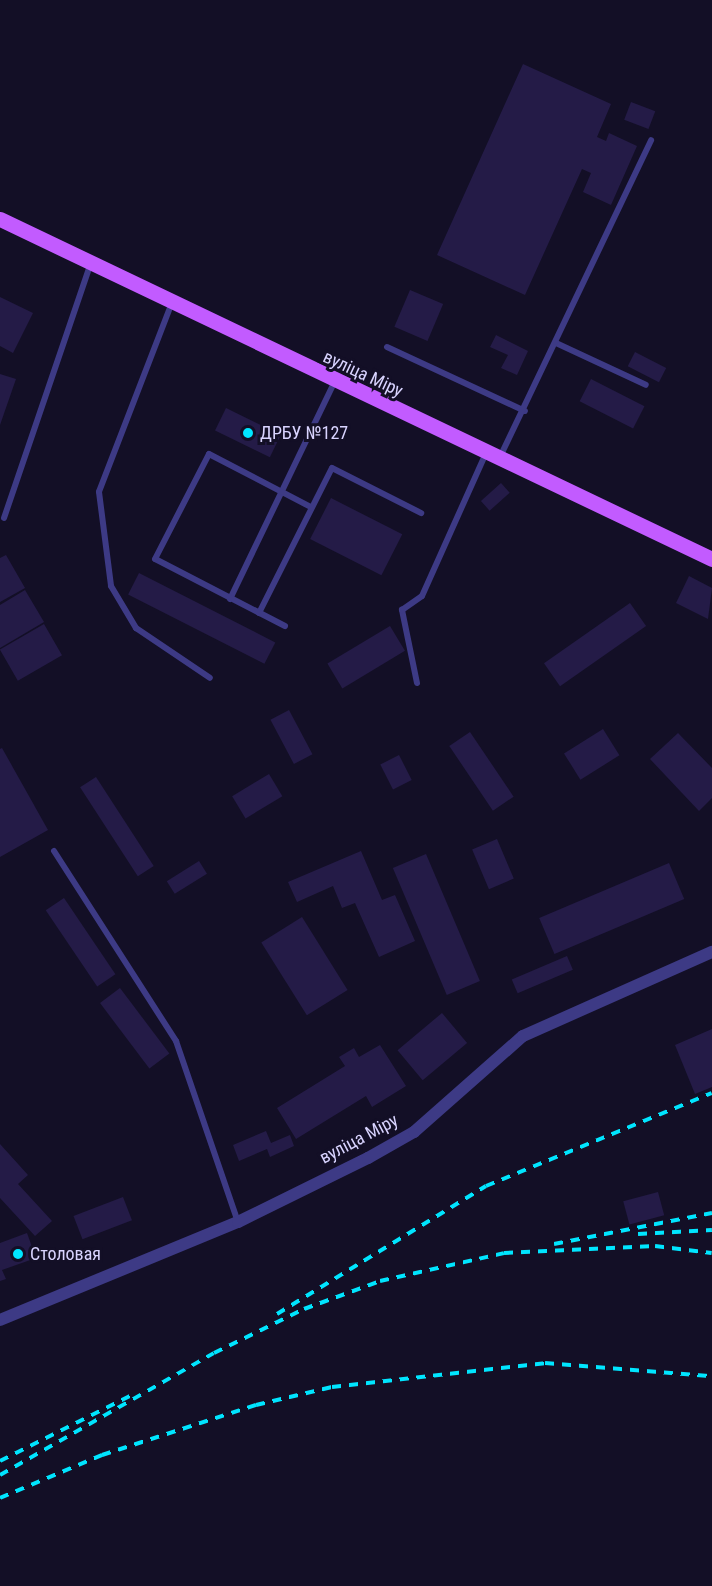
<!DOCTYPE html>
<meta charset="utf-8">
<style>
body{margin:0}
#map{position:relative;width:712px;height:1586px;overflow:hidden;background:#130f26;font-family:"Roboto Condensed",sans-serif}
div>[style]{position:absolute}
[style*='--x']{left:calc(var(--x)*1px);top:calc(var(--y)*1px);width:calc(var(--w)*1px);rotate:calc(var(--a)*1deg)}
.building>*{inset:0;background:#241b47;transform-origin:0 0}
.lane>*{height:6px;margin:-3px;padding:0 3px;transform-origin:3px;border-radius:3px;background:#3d3a85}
.street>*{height:12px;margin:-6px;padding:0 6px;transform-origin:6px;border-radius:6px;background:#3d3a85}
.primary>*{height:15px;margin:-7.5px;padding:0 7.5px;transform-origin:7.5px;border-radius:7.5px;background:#c25bff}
.rail>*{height:4px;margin-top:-2px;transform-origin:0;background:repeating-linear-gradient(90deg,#00e5ff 0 9px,transparent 0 17px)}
.dots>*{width:16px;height:16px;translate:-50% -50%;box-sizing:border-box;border:3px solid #130f26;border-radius:50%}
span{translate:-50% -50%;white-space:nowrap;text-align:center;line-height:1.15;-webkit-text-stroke:6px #130f26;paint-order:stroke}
.street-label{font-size:18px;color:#d9d4ff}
.poi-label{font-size:18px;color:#d9d4ff}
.left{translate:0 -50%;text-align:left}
</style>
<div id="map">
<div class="building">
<div style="clip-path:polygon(523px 64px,611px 104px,597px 137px,606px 141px,609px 133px,637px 146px,611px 205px,583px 192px,591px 173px,582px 169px,525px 295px,437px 255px)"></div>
<div style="left:631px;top:102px;width:26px;height:19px;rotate:21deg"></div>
<div style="left:410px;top:290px;width:36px;height:40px;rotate:23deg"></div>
<div style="clip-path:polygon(0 297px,33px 313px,13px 353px,0 346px)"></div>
<div style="clip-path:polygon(496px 335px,528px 351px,517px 375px,501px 368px,508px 355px,490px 347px)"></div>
<div style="left:635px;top:352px;width:35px;height:16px;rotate:27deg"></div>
<div style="clip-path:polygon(0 374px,16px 379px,0 425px)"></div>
<div style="left:591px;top:379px;width:60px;height:25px;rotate:27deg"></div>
<div style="left:226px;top:408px;width:61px;height:25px;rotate:26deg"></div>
<div style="left:501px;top:483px;width:13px;height:27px;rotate:48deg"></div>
<div style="left:331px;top:498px;width:80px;height:46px;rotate:27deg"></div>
<div style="clip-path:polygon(6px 555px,25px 588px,0 602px,0 558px)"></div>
<div style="left:139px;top:573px;width:153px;height:24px;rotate:27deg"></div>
<div style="clip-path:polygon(689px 576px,712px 588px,708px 619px,676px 603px)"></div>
<div style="clip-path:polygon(25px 590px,44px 622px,0 648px,0 605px)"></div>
<div style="left:630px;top:603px;width:28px;height:105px;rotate:55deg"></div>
<div style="left:44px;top:624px;width:36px;height:51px;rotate:60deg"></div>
<div style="left:390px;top:626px;width:29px;height:73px;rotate:59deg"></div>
<div style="left:289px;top:710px;width:50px;height:21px;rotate:62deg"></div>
<div style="left:603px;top:729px;width:31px;height:46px;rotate:58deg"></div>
<div style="left:470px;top:732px;width:78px;height:25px;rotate:56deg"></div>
<div style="clip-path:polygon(678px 733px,712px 768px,712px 798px,699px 811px,650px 759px)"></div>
<div style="clip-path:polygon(2px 748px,48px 830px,0 857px,0 749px)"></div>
<div style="left:399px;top:755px;width:28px;height:21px;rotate:63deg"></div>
<div style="left:269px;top:774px;width:26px;height:43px;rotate:59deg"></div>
<div style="left:96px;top:777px;width:106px;height:19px;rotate:57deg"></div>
<div style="left:497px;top:839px;width:43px;height:27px;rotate:67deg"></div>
<div style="clip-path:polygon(361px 851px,382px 900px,395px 895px,415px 941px,379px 957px,355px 903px,342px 908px,333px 886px,297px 902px,288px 882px)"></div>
<div style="left:426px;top:854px;width:138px;height:36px;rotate:67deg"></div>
<div style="left:199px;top:861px;width:15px;height:38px;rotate:58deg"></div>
<div style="left:669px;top:863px;width:39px;height:141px;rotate:67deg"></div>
<div style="left:64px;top:898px;width:92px;height:22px;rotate:56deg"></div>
<div style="left:302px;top:917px;width:86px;height:48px;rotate:58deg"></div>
<div style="left:567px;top:956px;width:15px;height:60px;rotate:67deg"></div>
<div style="left:120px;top:988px;width:82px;height:25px;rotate:53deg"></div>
<div style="left:442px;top:1013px;width:39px;height:58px;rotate:50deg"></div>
<div style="clip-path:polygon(712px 1029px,712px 1087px,695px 1094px,675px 1045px)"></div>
<div style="clip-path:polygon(380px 1045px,406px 1086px,372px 1107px,366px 1096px,296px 1139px,277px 1108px,345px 1066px,339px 1057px,354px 1048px,359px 1057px)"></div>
<div style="clip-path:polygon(266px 1131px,271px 1143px,290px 1135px,294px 1146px,270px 1157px,267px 1149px,239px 1161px,233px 1145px)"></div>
<div style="clip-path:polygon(0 1144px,28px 1175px,18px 1184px,52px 1221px,35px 1236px,0 1198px)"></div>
<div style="left:658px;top:1192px;width:24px;height:36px;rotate:75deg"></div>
<div style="left:123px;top:1197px;width:25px;height:53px;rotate:69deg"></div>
<div style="clip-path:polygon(27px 1233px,36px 1258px,2px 1270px,6px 1279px,0 1281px,0 1243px)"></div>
</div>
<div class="lane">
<div style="--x:171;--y:305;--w:200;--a:111.1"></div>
<div style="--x:99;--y:492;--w:95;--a:82.7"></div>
<div style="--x:111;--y:586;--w:49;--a:59.2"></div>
<div style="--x:136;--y:628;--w:89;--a:34"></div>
<div style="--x:556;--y:343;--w:99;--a:25"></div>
<div style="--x:387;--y:347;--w:152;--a:24.9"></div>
<div style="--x:500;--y:457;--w:351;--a:-64.5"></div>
<div style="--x:4;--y:518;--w:266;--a:-71.2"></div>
<div style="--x:230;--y:599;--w:240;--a:-64.3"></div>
<div style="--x:259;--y:613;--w:162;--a:-63.3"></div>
<div style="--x:332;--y:468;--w:100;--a:26.8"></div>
<div style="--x:285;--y:626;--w:146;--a:-152.7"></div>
<div style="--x:155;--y:559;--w:118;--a:-62.8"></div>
<div style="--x:209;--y:454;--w:115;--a:27.5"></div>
<div style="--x:417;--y:683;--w:75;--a:-101.6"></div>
<div style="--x:402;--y:610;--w:24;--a:-35"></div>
<div style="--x:422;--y:596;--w:157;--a:-65.9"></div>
<div style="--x:54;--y:851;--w:226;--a:57.3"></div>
<div style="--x:176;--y:1041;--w:191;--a:71.1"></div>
</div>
<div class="street">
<div style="--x:0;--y:1320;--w:257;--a:-22.4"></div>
<div style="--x:238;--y:1222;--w:145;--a:-26.2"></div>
<div style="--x:368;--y:1158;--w:53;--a:-29.5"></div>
<div style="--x:414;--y:1132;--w:145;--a:-41.4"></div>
<div style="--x:523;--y:1036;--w:207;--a:-24"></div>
</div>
<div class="primary">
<div style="--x:0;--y:219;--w:789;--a:25.53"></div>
</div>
<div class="rail">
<div style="--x:638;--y:1234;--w:74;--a:-3.1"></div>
<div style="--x:554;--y:1244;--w:161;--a:-11.1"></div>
<div style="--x:277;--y:1314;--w:245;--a:-31.5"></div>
<div style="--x:486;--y:1186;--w:244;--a:-22.4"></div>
<div style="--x:0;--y:1461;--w:148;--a:-26.6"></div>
<div style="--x:0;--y:1475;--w:246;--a:-29.7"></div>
<div style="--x:214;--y:1353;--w:100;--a:-26.1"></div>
<div style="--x:304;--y:1309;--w:81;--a:-20.2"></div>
<div style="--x:380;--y:1281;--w:127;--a:-12.7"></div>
<div style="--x:504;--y:1253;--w:151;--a:-2.7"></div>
<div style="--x:655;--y:1246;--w:57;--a:7"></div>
<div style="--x:0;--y:1498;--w:111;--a:-22.9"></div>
<div style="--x:102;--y:1455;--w:162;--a:-18"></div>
<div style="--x:256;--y:1405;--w:78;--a:-13.3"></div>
<div style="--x:332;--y:1387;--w:214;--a:-6.4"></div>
<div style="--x:545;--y:1363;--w:168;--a:4.5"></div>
</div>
<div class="dots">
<div style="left:248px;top:433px;background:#00e5ff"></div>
<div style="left:18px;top:1254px;background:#00e5ff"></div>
</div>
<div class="street-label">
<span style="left:363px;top:374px;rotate:25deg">вуліца Міру</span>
<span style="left:359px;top:1139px;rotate:-28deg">вуліца Міру</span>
</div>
<div class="poi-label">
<span class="left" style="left:260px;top:433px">ДРБУ №127</span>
<span class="left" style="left:30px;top:1254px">Столовая</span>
</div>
</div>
